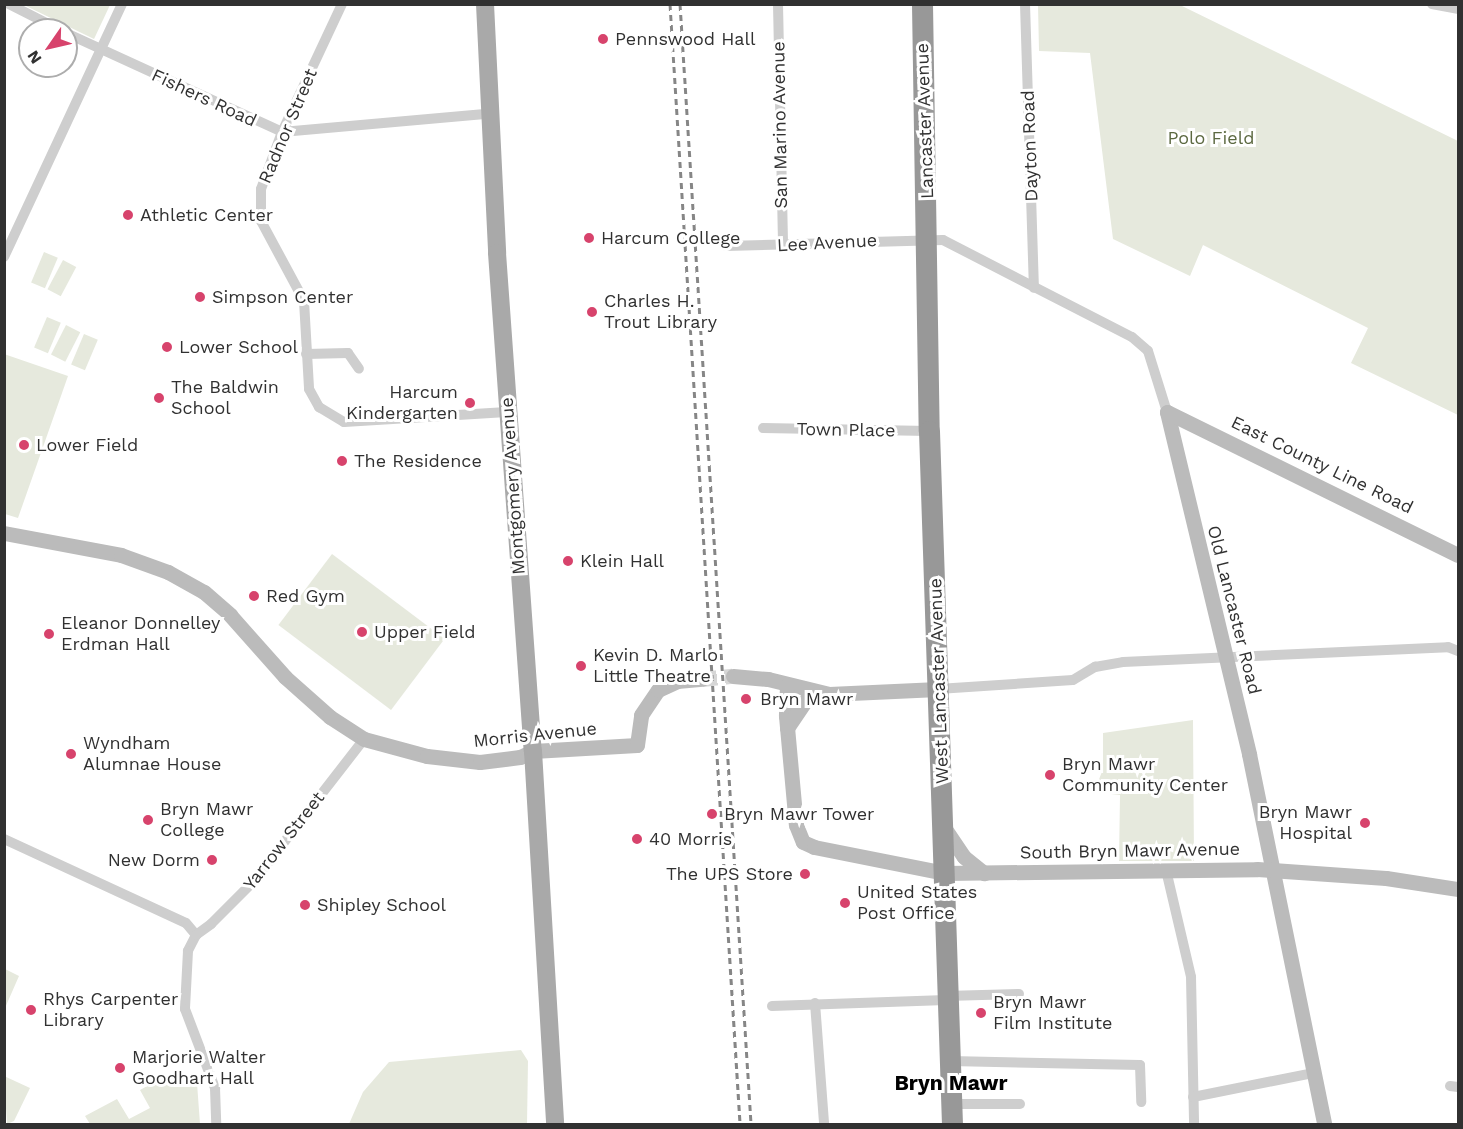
<!DOCTYPE html>
<style>
body{margin:0}
#map{position:relative;width:1463px;height:1129px;overflow:hidden;background:#fff;font-family:"Work Sans",sans-serif}
div>[style]{position:absolute}
[style*='--x']{left:calc(var(--x)*1px);top:calc(var(--y)*1px);width:calc(var(--w)*1px);rotate:calc(var(--a)*1deg)}
.green>*{inset:0;background:#e6e9dd;transform-origin:0 0}
.secondary-tunnel>*{height:15px;margin-top:-7.5px;transform-origin:0;background:repeating-linear-gradient(90deg,#d6d6d6 0 15px,transparent 0 23px)}
.street>*{height:10px;margin:-5px;padding:0 5px;transform-origin:5px;border-radius:5px;background:#cecece}
.secondary>*{height:15px;margin:-7.5px;padding:0 7.5px;transform-origin:7.5px;border-radius:7.5px;background:#bbb}
.primary>*{height:18px;margin:-9px;padding:0 9px;transform-origin:9px;border-radius:9px;background:#a9a9a9}
.highway>*{height:21px;margin:-10.5px;padding:0 10.5px;transform-origin:10.5px;border-radius:10.5px;background:#989898}
.rail>*{height:3px;margin-top:-1.5px;transform-origin:0;background:repeating-linear-gradient(90deg,#868686 0 6px,transparent 0 10.5px)}
.dots>*{width:16px;height:16px;translate:-50% -50%;box-sizing:border-box;border:3px solid #fff;border-radius:50%}
span{translate:-50% -50%;white-space:nowrap;text-align:center;line-height:1.15;-webkit-text-stroke:6px #fff;paint-order:stroke}
.poi-label{font-size:18px;color:#313131}
.left{translate:0 -50%;text-align:left}
.right{translate:-100% -50%;text-align:right}
.street-label{font-size:18px;color:#313131}
.park-label{font-size:18px;color:#5c6941}
.quarter-label{font-size:21px;color:#000;font-weight:700}
.frame{position:absolute;inset:0;border:6px solid #313131;pointer-events:none}
.north{position:absolute;left:18px;top:18px;width:60px;height:60px;box-sizing:border-box;background:#fff;border:2px solid #adadad;border-radius:50%;rotate:236deg;font-size:16px;font-weight:700;line-height:24px;text-align:center;color:#313131}
.north::after{content:'';display:block;margin:auto;width:21px;height:27px;background:#d7436c;clip-path:polygon(50% 0,100% 100%,50% 72%,0 100%)}
</style>
<div id="map">
<div class="green">
<div style="clip-path:polygon(24px 5px,110px 5px,94px 39px)"></div>
<div style="clip-path:polygon(1038px 5px,1180px 5px,1458px 141px,1458px 415px,1351px 363px,1368px 328px,1203px 245px,1190px 276px,1113px 239px,1090px 53px,1039px 51px)"></div>
<div style="left:44px;top:252px;width:15px;height:33px;rotate:23deg"></div>
<div style="left:63px;top:260px;width:15px;height:33px;rotate:28deg"></div>
<div style="left:47px;top:317px;width:15px;height:33px;rotate:23deg"></div>
<div style="left:66px;top:325px;width:16px;height:33px;rotate:27deg"></div>
<div style="left:84px;top:334px;width:15px;height:33px;rotate:23deg"></div>
<div style="clip-path:polygon(4px 354px,68px 376px,18px 518px,5px 514px)"></div>
<div style="left:332px;top:554px;width:141px;height:89px;rotate:37deg"></div>
<div style="clip-path:polygon(1193px 720px,1194px 861px,1119px 861px,1120px 795px,1102px 793px,1098px 782px,1103px 769px,1103px 733px)"></div>
<div style="clip-path:polygon(5px 969px,19px 976px,5px 1008px)"></div>
<div style="clip-path:polygon(521px 1050px,528px 1061px,527px 1124px,349px 1124px,363px 1092px,389px 1062px)"></div>
<div style="clip-path:polygon(171px 1073px,197px 1083px,200px 1124px,90px 1124px,85px 1116px,117px 1099px,129px 1119px,150px 1108px,140px 1090px)"></div>
<div style="clip-path:polygon(4px 1076px,30px 1088px,14px 1121px,7px 1124px)"></div>
</div>
<div class="secondary-tunnel">
<div style="--x:702;--y:679;--w:31;--a:-6"></div>
</div>
<div class="street">
<div style="--x:9;--y:4;--w:57;--a:27"></div>
<div style="--x:342;--y:4;--w:141;--a:115.1"></div>
<div style="--x:282;--y:132;--w:61;--a:110.2"></div>
<div style="--x:261;--y:189;--w:32;--a:90"></div>
<div style="--x:261;--y:221;--w:91;--a:61.7"></div>
<div style="--x:304;--y:301;--w:88;--a:86.7"></div>
<div style="--x:309;--y:389;--w:21;--a:61"></div>
<div style="--x:319;--y:407;--w:29;--a:31"></div>
<div style="--x:344;--y:422;--w:163;--a:-3.5"></div>
<div style="--x:778;--y:4;--w:241;--a:88.8"></div>
<div style="--x:1025;--y:4;--w:284;--a:88.2"></div>
<div style="--x:1432;--y:4;--w:26;--a:11"></div>
<div style="--x:66;--y:33;--w:238;--a:24.6"></div>
<div style="--x:282;--y:132;--w:212;--a:-5.1"></div>
<div style="--x:726;--y:246;--w:217;--a:-1.6"></div>
<div style="--x:943;--y:240;--w:212;--a:27.2"></div>
<div style="--x:1132;--y:337;--w:21;--a:41"></div>
<div style="--x:1148;--y:351;--w:64;--a:72.7"></div>
<div style="--x:4;--y:257;--w:279;--a:-65"></div>
<div style="--x:306;--y:354;--w:42;--a:-1.4"></div>
<div style="--x:348;--y:353;--w:19;--a:55"></div>
<div style="--x:763;--y:428;--w:166;--a:1"></div>
<div style="--x:938;--y:689;--w:135;--a:-3.8"></div>
<div style="--x:1073;--y:680;--w:26;--a:-31"></div>
<div style="--x:1095;--y:667;--w:28;--a:-10"></div>
<div style="--x:1123;--y:662;--w:325;--a:-2.6"></div>
<div style="--x:1448;--y:647;--w:11;--a:22"></div>
<div style="--x:4;--y:839;--w:200;--a:24.8"></div>
<div style="--x:186;--y:923;--w:16;--a:50"></div>
<div style="--x:196;--y:935;--w:18;--a:117"></div>
<div style="--x:188;--y:951;--w:58;--a:93"></div>
<div style="--x:185;--y:1009;--w:85;--a:69.2"></div>
<div style="--x:215;--y:1088;--w:36;--a:88"></div>
<div style="--x:1166;--y:870;--w:110;--a:76.8"></div>
<div style="--x:1191;--y:977;--w:147;--a:88.8"></div>
<div style="--x:196;--y:935;--w:19;--a:-36"></div>
<div style="--x:211;--y:924;--w:61;--a:-45"></div>
<div style="--x:254;--y:881;--w:180;--a:-52.2"></div>
<div style="--x:946;--y:996;--w:73;--a:-1.6"></div>
<div style="--x:815;--y:1003;--w:121;--a:85.7"></div>
<div style="--x:772;--y:1006;--w:174;--a:-2"></div>
<div style="--x:950;--y:1061;--w:190;--a:1.2"></div>
<div style="--x:1140;--y:1065;--w:37;--a:88"></div>
<div style="--x:1450;--y:1086;--w:8;--a:7"></div>
<div style="--x:1193;--y:1097;--w:122;--a:-11.3"></div>
<div style="--x:951;--y:1104;--w:69;--a:0"></div>
</div>
<div class="secondary">
<div style="--x:1167;--y:412;--w:352;--a:76.5"></div>
<div style="--x:1249;--y:754;--w:378;--a:78.5"></div>
<div style="--x:1167;--y:412;--w:324;--a:26.2"></div>
<div style="--x:4;--y:533;--w:119;--a:10.6"></div>
<div style="--x:121;--y:555;--w:50;--a:19.9"></div>
<div style="--x:168;--y:572;--w:41;--a:29.1"></div>
<div style="--x:204;--y:592;--w:35;--a:41"></div>
<div style="--x:230;--y:615;--w:83;--a:48.4"></div>
<div style="--x:285;--y:677;--w:60;--a:41.6"></div>
<div style="--x:330;--y:717;--w:40;--a:32.9"></div>
<div style="--x:364;--y:739;--w:65;--a:15.1"></div>
<div style="--x:427;--y:756;--w:53;--a:6.5"></div>
<div style="--x:480;--y:762;--w:40;--a:-7.1"></div>
<div style="--x:520;--y:757;--w:14;--a:-25"></div>
<div style="--x:533;--y:751;--w:104;--a:-3.3"></div>
<div style="--x:637;--y:745;--w:30;--a:-82"></div>
<div style="--x:641;--y:715;--w:30;--a:-56"></div>
<div style="--x:658;--y:690;--w:21;--a:-25"></div>
<div style="--x:677;--y:681;--w:25;--a:-5"></div>
<div style="--x:733;--y:676;--w:35;--a:5"></div>
<div style="--x:768;--y:679;--w:63;--a:13.8"></div>
<div style="--x:829;--y:694;--w:109;--a:-2.6"></div>
<div style="--x:787;--y:685;--w:31;--a:92"></div>
<div style="--x:786;--y:716;--w:109;--a:84.8"></div>
<div style="--x:796;--y:825;--w:18;--a:68"></div>
<div style="--x:803;--y:842;--w:12;--a:24"></div>
<div style="--x:814;--y:847;--w:134;--a:11.2"></div>
<div style="--x:945;--y:873;--w:312;--a:-0.7"></div>
<div style="--x:1257;--y:869;--w:129;--a:4"></div>
<div style="--x:1386;--y:878;--w:73;--a:8.7"></div>
<div style="--x:787;--y:728;--w:45;--a:-56"></div>
<div style="--x:943;--y:826;--w:37;--a:56"></div>
<div style="--x:964;--y:857;--w:26;--a:39"></div>
</div>
<div class="primary">
<div style="--x:485;--y:4;--w:249;--a:87.2"></div>
<div style="--x:497;--y:253;--w:499;--a:85.9"></div>
<div style="--x:533;--y:751;--w:374;--a:86.6"></div>
</div>
<div class="highway">
<div style="--x:922;--y:4;--w:427;--a:89.1"></div>
<div style="--x:929;--y:431;--w:693;--a:88.1"></div>
</div>
<div class="rail">
<div style="--x:670;--y:4;--w:1122;--a:86.42"></div>
<div style="--x:680;--y:4;--w:1122;--a:86.37"></div>
</div>
<div class="dots">
<div style="left:603px;top:39px;background:#d7436c"></div>
<div style="left:128px;top:215px;background:#d7436c"></div>
<div style="left:589px;top:238px;background:#d7436c"></div>
<div style="left:200px;top:297px;background:#d7436c"></div>
<div style="left:592px;top:312px;background:#d7436c"></div>
<div style="left:167px;top:347px;background:#d7436c"></div>
<div style="left:159px;top:398px;background:#d7436c"></div>
<div style="left:470px;top:403px;background:#d7436c"></div>
<div style="left:24px;top:445px;background:#d7436c"></div>
<div style="left:342px;top:461px;background:#d7436c"></div>
<div style="left:568px;top:561px;background:#d7436c"></div>
<div style="left:254px;top:596px;background:#d7436c"></div>
<div style="left:362px;top:632px;background:#d7436c"></div>
<div style="left:49px;top:634px;background:#d7436c"></div>
<div style="left:581px;top:666px;background:#d7436c"></div>
<div style="left:746px;top:699px;background:#d7436c"></div>
<div style="left:71px;top:754px;background:#d7436c"></div>
<div style="left:1050px;top:775px;background:#d7436c"></div>
<div style="left:712px;top:814px;background:#d7436c"></div>
<div style="left:148px;top:820px;background:#d7436c"></div>
<div style="left:1365px;top:823px;background:#d7436c"></div>
<div style="left:637px;top:839px;background:#d7436c"></div>
<div style="left:212px;top:860px;background:#d7436c"></div>
<div style="left:805px;top:874px;background:#d7436c"></div>
<div style="left:845px;top:903px;background:#d7436c"></div>
<div style="left:305px;top:905px;background:#d7436c"></div>
<div style="left:31px;top:1010px;background:#d7436c"></div>
<div style="left:981px;top:1013px;background:#d7436c"></div>
<div style="left:120px;top:1068px;background:#d7436c"></div>
</div>
<div class="poi-label">
<span class="left" style="left:615px;top:39px">Pennswood Hall</span>
<span class="left" style="left:140px;top:215px">Athletic Center</span>
<span class="left" style="left:601px;top:238px">Harcum College</span>
<span class="left" style="left:212px;top:297px">Simpson Center</span>
<span class="left" style="left:604px;top:312px">Charles H.<br>Trout Library</span>
<span class="left" style="left:179px;top:347px">Lower School</span>
<span class="left" style="left:171px;top:398px">The Baldwin<br>School</span>
<span class="right" style="left:458px;top:403px">Harcum<br>Kindergarten</span>
<span class="left" style="left:36px;top:445px">Lower Field</span>
<span class="left" style="left:354px;top:461px">The Residence</span>
<span class="left" style="left:580px;top:561px">Klein Hall</span>
<span class="left" style="left:266px;top:596px">Red Gym</span>
<span class="left" style="left:61px;top:634px">Eleanor Donnelley<br>Erdman Hall</span>
<span class="left" style="left:374px;top:632px">Upper Field</span>
<span class="left" style="left:593px;top:666px">Kevin D. Marlo<br>Little Theatre</span>
<span class="left" style="left:760px;top:699px">Bryn Mawr</span>
<span class="left" style="left:83px;top:754px">Wyndham<br>Alumnae House</span>
<span class="left" style="left:1062px;top:775px">Bryn Mawr<br>Community Center</span>
<span class="left" style="left:160px;top:820px">Bryn Mawr<br>College</span>
<span class="right" style="left:1352px;top:823px">Bryn Mawr<br>Hospital</span>
<span class="left" style="left:724px;top:814px">Bryn Mawr Tower</span>
<span class="left" style="left:649px;top:839px">40 Morris</span>
<span class="right" style="left:200px;top:860px">New Dorm</span>
<span class="right" style="left:793px;top:874px">The UPS Store</span>
<span class="left" style="left:857px;top:903px">United States<br>Post Office</span>
<span class="left" style="left:317px;top:905px">Shipley School</span>
<span class="left" style="left:43px;top:1010px">Rhys Carpenter<br>Library</span>
<span class="left" style="left:993px;top:1013px">Bryn Mawr<br>Film Institute</span>
<span class="left" style="left:132px;top:1068px">Marjorie Walter<br>Goodhart Hall</span>
</div>
<div class="street-label">
<span style="left:204px;top:98px;rotate:25deg">Fishers Road</span>
<span style="left:925px;top:121px;rotate:-92deg">Lancaster Avenue</span>
<span style="left:780px;top:125px;rotate:-91deg">San Marino Avenue</span>
<span style="left:288px;top:126px;rotate:-67deg">Radnor Street</span>
<span style="left:1030px;top:146px;rotate:-92deg">Dayton Road</span>
<span style="left:827px;top:243px;rotate:-3deg">Lee Avenue</span>
<span style="left:846px;top:430px;rotate:1deg">Town Place</span>
<span style="left:1322px;top:465px;rotate:26deg">East County Line Road</span>
<span style="left:513px;top:486px;rotate:-94deg">Montgomery Avenue</span>
<span style="left:1234px;top:610px;rotate:76deg">Old Lancaster Road</span>
<span style="left:939px;top:681px;rotate:-92deg">West Lancaster Avenue</span>
<span style="left:535px;top:735px;rotate:-6deg">Morris Avenue</span>
<span style="left:284px;top:841px;rotate:-52deg">Yarrow Street</span>
<span style="left:1130px;top:851px;rotate:-1deg">South Bryn Mawr Avenue</span>
</div>
<div class="park-label">
<span style="left:1211px;top:138px">Polo Field</span>
</div>
<div class="quarter-label">
<span style="left:951px;top:1083px">Bryn Mawr</span>
</div>
<div class="frame"></div>
<div class="north">N</div>
</div>
